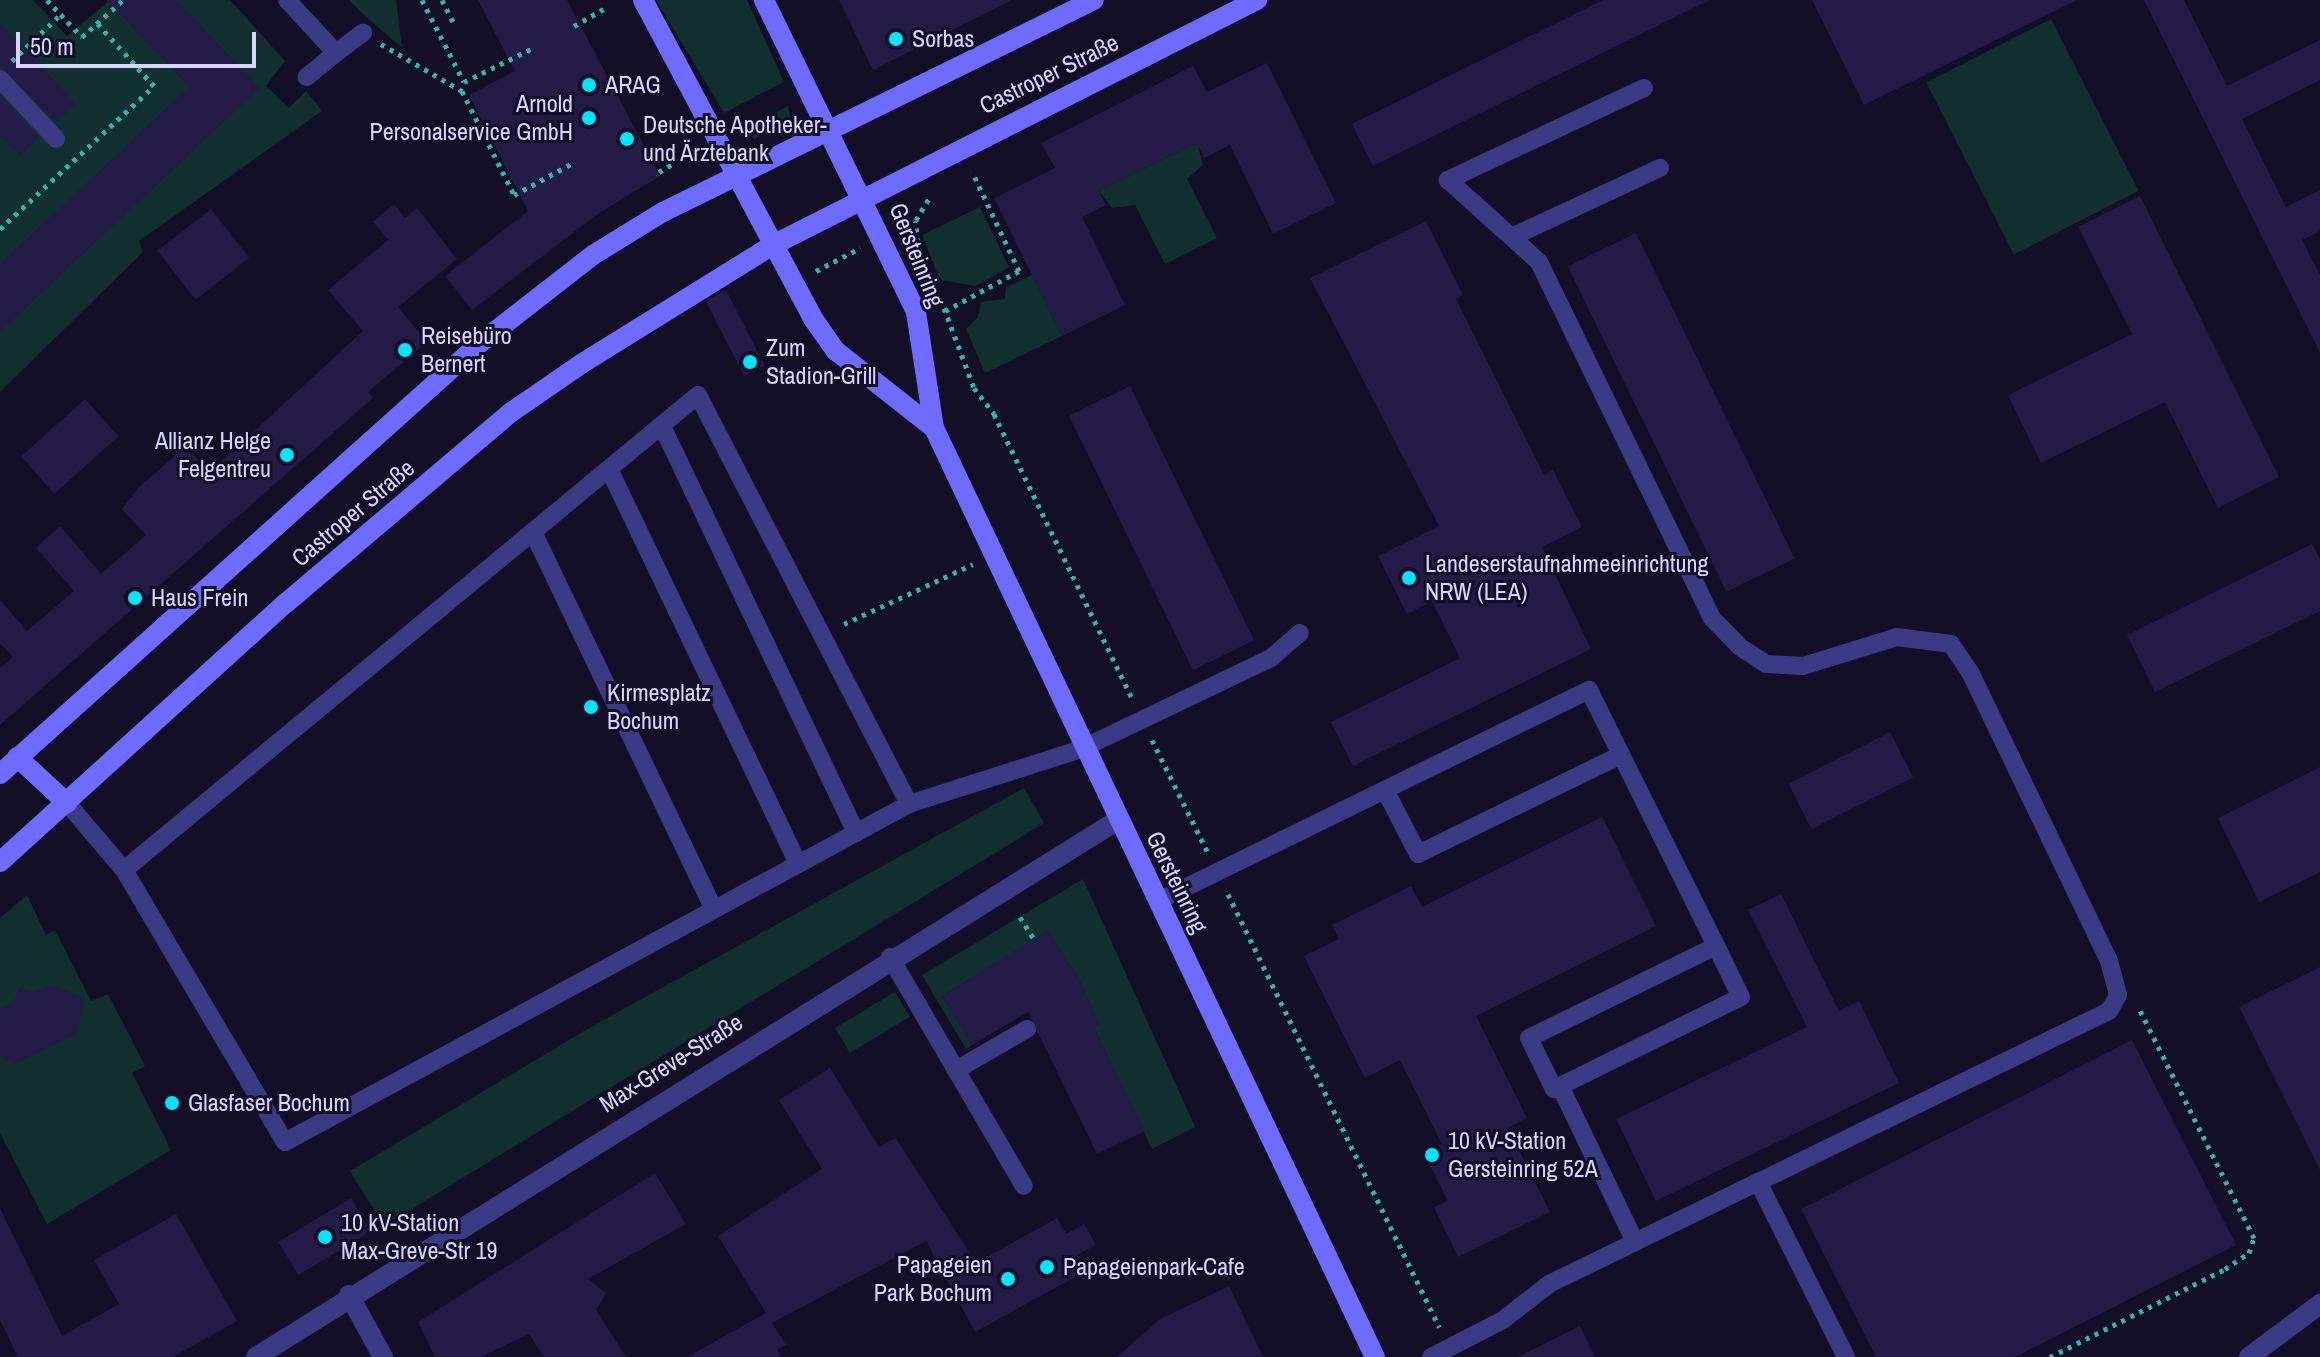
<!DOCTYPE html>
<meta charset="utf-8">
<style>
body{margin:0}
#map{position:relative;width:2320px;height:1357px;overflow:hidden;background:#130f26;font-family:"Archivo Narrow",sans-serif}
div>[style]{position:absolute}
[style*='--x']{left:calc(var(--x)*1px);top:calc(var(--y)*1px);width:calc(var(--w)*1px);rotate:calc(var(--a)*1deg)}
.green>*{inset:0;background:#12302f;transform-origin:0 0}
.building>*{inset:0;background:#241b47;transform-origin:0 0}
.path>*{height:5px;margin-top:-2.5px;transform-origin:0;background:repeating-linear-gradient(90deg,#2fb8b0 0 4px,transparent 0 10px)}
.lane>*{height:18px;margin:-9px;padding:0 9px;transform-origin:9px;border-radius:9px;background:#3d3a85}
.street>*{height:20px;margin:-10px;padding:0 10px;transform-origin:10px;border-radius:10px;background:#3d3a85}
.secondary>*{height:20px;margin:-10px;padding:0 10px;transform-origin:10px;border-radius:10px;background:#6f6bff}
.dots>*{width:22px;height:22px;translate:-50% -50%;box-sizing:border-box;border:4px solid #130f26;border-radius:50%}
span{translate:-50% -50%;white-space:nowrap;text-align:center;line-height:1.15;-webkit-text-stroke:6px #130f26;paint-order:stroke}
.poi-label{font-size:24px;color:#d9d4ff}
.left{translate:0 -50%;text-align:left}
.right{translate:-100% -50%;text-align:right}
.street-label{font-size:24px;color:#d9d4ff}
.scale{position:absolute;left:16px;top:32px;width:240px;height:36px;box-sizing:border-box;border:4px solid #d9d4ff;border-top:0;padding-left:10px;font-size:24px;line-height:28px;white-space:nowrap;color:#d9d4ff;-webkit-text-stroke:6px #130f26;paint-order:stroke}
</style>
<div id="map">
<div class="green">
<div style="clip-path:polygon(0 0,33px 0,67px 36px,110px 0,230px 0,285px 61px,266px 86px,289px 108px,306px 91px,322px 111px,139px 241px,143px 252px,0 392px)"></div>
<div style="clip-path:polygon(349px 0,396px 0,402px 48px,363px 14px)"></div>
<div style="clip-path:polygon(656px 0,747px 0,784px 82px,724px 113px)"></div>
<div style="left:2051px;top:19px;width:193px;height:140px;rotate:63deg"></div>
<div style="clip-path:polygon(788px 106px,790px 118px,779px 127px,754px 139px,742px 130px)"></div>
<div style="clip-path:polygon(1197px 143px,1203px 165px,1187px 179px,1217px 238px,1165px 264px,1135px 205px,1112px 208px,1099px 191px)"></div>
<div style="clip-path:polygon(980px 207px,1009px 267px,976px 286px,940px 280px,922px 235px)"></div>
<div style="clip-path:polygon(1032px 275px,1062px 336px,985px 373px,966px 329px,978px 317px,981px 302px,1005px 299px,1006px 287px)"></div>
<div style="clip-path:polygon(1024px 788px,1044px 823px,384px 1226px,350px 1171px,589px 1028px)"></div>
<div style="clip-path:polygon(1083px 879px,1195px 1127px,1152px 1149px,1094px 1027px,1099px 1024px,1079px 979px,1048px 931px,942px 996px,972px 1045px,966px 1049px,922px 975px)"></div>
<div style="clip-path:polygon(27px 895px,46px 935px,55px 930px,91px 1001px,108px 994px,145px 1066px,132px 1073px,171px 1150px,47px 1224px,0 1133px,0 918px)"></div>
<div style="left:895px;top:992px;width:29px;height:70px;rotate:59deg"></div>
</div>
<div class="building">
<div style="clip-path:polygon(107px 0,176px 0,260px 88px,0 332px,0 264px,189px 87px)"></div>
<div style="clip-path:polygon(478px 0,567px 0,660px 176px,599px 213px,472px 310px,445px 276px,528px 211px,469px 95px,515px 71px)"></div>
<div style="clip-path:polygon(839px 0,1012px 0,873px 70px)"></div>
<div style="clip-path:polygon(1603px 0,1710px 0,1373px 166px,1352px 124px)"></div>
<div style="clip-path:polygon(1812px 0,2077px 0,1864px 105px)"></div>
<div style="clip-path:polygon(2144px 0,2184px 0,2227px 86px,2320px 40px,2320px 80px,2242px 119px,2286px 207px,2320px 190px,2320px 231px,2302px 240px,2320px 275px,2320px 353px)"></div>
<div style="clip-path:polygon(0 23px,76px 104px,56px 122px,0 67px)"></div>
<div style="clip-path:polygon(1267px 63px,1336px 203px,1273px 234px,1230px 145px,1204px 158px,1197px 143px,1099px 191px,1106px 205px,1082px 217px,1125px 305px,1062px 336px,994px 198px,1055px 168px,1041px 143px,1193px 66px,1207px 92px)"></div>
<div style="clip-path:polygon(0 97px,39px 138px,20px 156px,0 135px)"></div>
<div style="clip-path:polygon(2140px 196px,2279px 477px,2218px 508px,2165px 402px,2041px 463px,2008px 395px,2132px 334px,2078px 227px)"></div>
<div style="clip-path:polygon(394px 204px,405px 218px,417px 208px,457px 259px,398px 307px,427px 342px,368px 392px,373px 398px,0 725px,0 668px,13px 657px,0 643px,0 600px,27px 631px,74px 591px,36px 548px,60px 526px,101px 574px,146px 535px,122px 509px,138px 488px,184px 448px,212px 470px,363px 331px,328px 290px,388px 240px,373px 222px)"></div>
<div style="left:211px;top:209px;width:62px;height:68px;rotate:52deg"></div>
<div style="clip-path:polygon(1426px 221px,1463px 295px,1456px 299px,1544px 475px,1553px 470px,1582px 527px,1542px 547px,1591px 649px,1353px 766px,1331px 722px,1460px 658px,1432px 601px,1407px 614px,1378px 556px,1439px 526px,1310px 278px)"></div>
<div style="left:1636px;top:233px;width:362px;height:76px;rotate:64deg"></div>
<div style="left:726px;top:290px;width:85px;height:23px;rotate:63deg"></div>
<div style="left:1130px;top:386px;width:283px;height:68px;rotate:64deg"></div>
<div style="left:85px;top:399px;width:50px;height:86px;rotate:48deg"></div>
<div style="clip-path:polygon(2312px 544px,2320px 559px,2320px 611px,2155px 692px,2127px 635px)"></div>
<div style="left:1890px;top:732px;width:51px;height:114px;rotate:63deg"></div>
<div style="clip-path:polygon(2320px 767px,2320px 872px,2259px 902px,2218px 818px)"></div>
<div style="clip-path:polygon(1602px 817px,1656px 926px,1476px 1016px,1527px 1118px,1508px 1128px,1550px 1212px,1458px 1257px,1434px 1207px,1448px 1201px,1423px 1152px,1442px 1144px,1400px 1060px,1365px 1078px,1304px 956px,1339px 939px,1332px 925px,1411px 886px,1422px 907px)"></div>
<div style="clip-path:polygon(1781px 894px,1839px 1011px,1859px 1001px,1899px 1083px,1656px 1201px,1616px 1119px,1807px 1027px,1748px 910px)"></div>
<div style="clip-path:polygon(1048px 930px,1079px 979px,1100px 1024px,1094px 1027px,1145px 1131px,1097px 1154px,1028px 1012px,972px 1045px,942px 996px)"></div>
<div style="clip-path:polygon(2320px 967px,2320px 1170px,2239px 1007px)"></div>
<div style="clip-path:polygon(52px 984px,85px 999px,76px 1034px,14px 1065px,0 1056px,0 1009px,13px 1003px,19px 989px,33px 993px)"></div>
<div style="clip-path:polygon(2132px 1040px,2236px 1245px,2015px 1357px,1876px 1357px,1801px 1209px)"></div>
<div style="clip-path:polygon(830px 1068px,879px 1147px,896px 1138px,976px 1263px,1057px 1218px,1066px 1234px,1084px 1224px,1096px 1245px,1077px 1255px,1086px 1271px,975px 1332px,926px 1241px,772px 1323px,786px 1345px,777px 1350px,781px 1357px,687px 1357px,766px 1313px,718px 1236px,822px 1169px,779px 1100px)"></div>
<div style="clip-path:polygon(655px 1173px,686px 1224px,588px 1279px,606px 1293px,596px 1310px,626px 1357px,544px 1357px,529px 1334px,480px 1357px,435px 1357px,418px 1322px)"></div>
<div style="left:351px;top:1198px;width:39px;height:85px;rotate:59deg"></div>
<div style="clip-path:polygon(0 1208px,62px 1336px,119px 1304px,94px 1260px,176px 1214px,237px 1321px,173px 1357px,18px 1357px,0 1320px)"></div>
<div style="clip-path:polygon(1229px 1286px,1263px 1357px,1117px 1357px,1160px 1319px)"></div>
<div style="clip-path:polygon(1580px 1326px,1595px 1357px,1518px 1357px)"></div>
</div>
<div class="path">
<div style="--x:47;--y:0;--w:51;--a:46.6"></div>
<div style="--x:82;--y:37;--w:55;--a:-42.1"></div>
<div style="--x:422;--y:0;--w:92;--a:62.9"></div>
<div style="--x:464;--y:82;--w:79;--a:-26.2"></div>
<div style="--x:442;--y:0;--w:25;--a:63"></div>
<div style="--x:574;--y:26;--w:39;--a:-30"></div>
<div style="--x:381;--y:44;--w:94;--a:30.1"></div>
<div style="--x:462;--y:91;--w:116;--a:63.4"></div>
<div style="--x:514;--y:195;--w:67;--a:-28.5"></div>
<div style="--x:12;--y:61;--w:68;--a:-43.8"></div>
<div style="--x:659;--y:172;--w:27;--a:-31"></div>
<div style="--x:0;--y:229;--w:210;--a:-42.9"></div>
<div style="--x:154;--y:86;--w:85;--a:-132.1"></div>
<div style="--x:918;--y:252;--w:32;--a:-94"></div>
<div style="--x:916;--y:220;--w:29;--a:-59"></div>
<div style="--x:816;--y:271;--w:50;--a:-27.6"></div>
<div style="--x:944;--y:308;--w:85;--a:69.4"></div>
<div style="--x:974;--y:388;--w:33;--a:52"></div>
<div style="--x:994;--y:414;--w:316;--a:64.1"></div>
<div style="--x:945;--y:311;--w:84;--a:-28.4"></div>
<div style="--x:1019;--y:271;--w:110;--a:-115.2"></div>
<div style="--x:844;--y:624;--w:142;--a:-24.9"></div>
<div style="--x:1152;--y:740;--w:126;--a:63.6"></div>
<div style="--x:1228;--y:894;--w:482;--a:64"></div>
<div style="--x:1020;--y:917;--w:26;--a:58"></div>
<div style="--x:2050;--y:1357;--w:196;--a:-26.7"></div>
<div style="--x:2225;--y:1269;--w:29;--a:-34"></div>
<div style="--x:2249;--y:1253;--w:16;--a:-72"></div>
<div style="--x:2254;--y:1238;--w:257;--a:-116.6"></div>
</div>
<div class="lane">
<div style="--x:287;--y:0;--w:72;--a:47.2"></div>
<div style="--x:336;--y:53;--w:38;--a:141"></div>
<div style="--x:336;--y:53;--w:34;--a:-37"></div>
<div style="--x:0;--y:79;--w:82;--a:47"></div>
<div style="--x:1644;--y:88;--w:217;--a:154.9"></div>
<div style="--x:1448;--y:180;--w:122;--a:42"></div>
<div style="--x:1539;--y:262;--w:396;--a:64.1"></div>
<div style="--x:1712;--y:618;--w:40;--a:46"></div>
<div style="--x:1740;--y:647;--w:31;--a:33"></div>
<div style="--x:1766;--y:664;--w:37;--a:3"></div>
<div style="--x:1803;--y:666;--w:98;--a:-17.1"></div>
<div style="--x:1897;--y:637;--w:54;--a:7.4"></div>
<div style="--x:1951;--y:644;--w:36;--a:56"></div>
<div style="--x:1971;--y:674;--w:318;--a:64.3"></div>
<div style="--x:2109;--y:961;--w:35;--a:75"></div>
<div style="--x:2118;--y:995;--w:18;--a:119"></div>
<div style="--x:2109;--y:1011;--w:390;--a:154"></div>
<div style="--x:1758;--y:1182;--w:196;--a:63.3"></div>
<div style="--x:1516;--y:235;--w:159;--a:-25"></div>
<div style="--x:662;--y:426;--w:451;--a:64.5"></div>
<div style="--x:609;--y:469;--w:438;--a:64.4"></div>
<div style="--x:533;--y:532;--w:418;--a:64.4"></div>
<div style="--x:1385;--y:790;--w:72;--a:62.7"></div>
<div style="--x:1418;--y:854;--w:226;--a:-26"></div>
<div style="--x:67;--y:803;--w:88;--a:49.6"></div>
<div style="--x:124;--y:870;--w:316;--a:59.4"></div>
<div style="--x:285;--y:1142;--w:710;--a:-28.44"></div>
<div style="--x:909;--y:804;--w:460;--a:-117.3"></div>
<div style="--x:698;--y:395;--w:745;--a:140.39"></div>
<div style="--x:909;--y:804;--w:181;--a:-17.7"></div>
<div style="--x:1081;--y:749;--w:211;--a:-25.6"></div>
<div style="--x:1271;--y:658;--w:38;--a:-41"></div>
<div style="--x:1158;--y:901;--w:480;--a:-26.1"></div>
<div style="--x:1589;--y:690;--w:286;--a:63.6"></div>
<div style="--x:1716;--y:946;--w:208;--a:153.8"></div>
<div style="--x:1529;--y:1038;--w:57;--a:63.9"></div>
<div style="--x:1554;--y:1089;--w:208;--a:-26.2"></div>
<div style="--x:1741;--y:997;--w:57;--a:-116.1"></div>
<div style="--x:890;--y:957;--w:265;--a:59.7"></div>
<div style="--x:956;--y:1070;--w:82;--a:-30"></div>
<div style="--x:1560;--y:1086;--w:173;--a:64.3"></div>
<div style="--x:1431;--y:1357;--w:81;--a:-27.2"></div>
<div style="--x:1503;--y:1320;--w:58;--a:-38"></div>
<div style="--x:1549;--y:1284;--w:233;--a:-26"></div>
</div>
<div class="street">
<div style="--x:349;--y:1295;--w:71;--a:61.3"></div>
<div style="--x:256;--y:1357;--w:1016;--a:-31.92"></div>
<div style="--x:2249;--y:1357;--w:89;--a:-36.7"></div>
</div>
<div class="secondary">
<div style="--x:643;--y:0;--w:363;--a:61.9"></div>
<div style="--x:814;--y:320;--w:38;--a:55"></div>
<div style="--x:836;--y:351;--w:125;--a:38.2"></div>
<div style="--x:764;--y:0;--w:347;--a:64"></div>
<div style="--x:916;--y:312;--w:117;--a:81.2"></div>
<div style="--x:934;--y:428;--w:1028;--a:64.61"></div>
<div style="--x:17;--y:757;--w:68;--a:42.6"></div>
<div style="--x:0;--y:774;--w:645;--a:-41.92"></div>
<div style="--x:480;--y:343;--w:143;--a:-37.9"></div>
<div style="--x:593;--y:255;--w:82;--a:-31.6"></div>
<div style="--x:663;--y:212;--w:480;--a:-26.2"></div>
<div style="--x:0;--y:862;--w:386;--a:-42.2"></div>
<div style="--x:286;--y:603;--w:294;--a:-40.3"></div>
<div style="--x:510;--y:413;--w:86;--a:-34.6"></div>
<div style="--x:581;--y:364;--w:224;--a:-31.8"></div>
<div style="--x:771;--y:246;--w:545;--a:-26.85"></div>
</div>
<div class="dots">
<div style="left:896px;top:39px;background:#00e5ff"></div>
<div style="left:589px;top:85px;background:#00e5ff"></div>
<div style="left:589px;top:118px;background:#00e5ff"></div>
<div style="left:627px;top:139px;background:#00e5ff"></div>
<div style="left:405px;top:350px;background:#00e5ff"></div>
<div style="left:750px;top:362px;background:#00e5ff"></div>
<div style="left:287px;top:455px;background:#00e5ff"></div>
<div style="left:1409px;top:578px;background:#00e5ff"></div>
<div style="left:135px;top:598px;background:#00e5ff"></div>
<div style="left:591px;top:707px;background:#00e5ff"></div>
<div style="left:172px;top:1103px;background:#00e5ff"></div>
<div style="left:1432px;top:1155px;background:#00e5ff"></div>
<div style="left:325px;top:1237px;background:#00e5ff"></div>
<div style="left:1047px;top:1267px;background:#00e5ff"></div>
<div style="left:1008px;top:1279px;background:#00e5ff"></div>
</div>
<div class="poi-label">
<span class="left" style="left:912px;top:39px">Sorbas</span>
<span class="left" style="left:605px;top:85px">ARAG</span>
<span class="right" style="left:573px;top:118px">Arnold<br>Personalservice GmbH</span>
<span class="left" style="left:643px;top:139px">Deutsche Apotheker-<br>und Ärztebank</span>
<span class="left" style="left:421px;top:350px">Reisebüro<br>Bernert</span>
<span class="left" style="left:766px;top:362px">Zum<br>Stadion-Grill</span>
<span class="right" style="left:271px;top:455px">Allianz Helge<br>Felgentreu</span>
<span class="left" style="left:1425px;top:578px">Landeserstaufnahmeeinrichtung<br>NRW (LEA)</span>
<span class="left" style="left:151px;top:598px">Haus Frein</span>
<span class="left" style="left:607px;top:707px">Kirmesplatz<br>Bochum</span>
<span class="left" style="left:188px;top:1103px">Glasfaser Bochum</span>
<span class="left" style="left:1448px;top:1155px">10 kV-Station<br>Gersteinring 52A</span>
<span class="left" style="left:341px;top:1237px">10 kV-Station<br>Max-Greve-Str 19</span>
<span class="right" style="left:992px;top:1279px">Papageien<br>Park Bochum</span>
<span class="left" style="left:1063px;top:1267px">Papageienpark-Cafe</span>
</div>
<div class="street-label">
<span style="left:1049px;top:74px;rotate:-26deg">Castroper Straße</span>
<span style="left:917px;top:255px;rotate:68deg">Gersteinring</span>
<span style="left:353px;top:513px;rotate:-40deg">Castroper Straße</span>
<span style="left:1177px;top:882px;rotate:64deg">Gersteinring</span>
<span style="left:671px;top:1063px;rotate:-32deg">Max-Greve-Straße</span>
</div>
<div class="scale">50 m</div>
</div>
